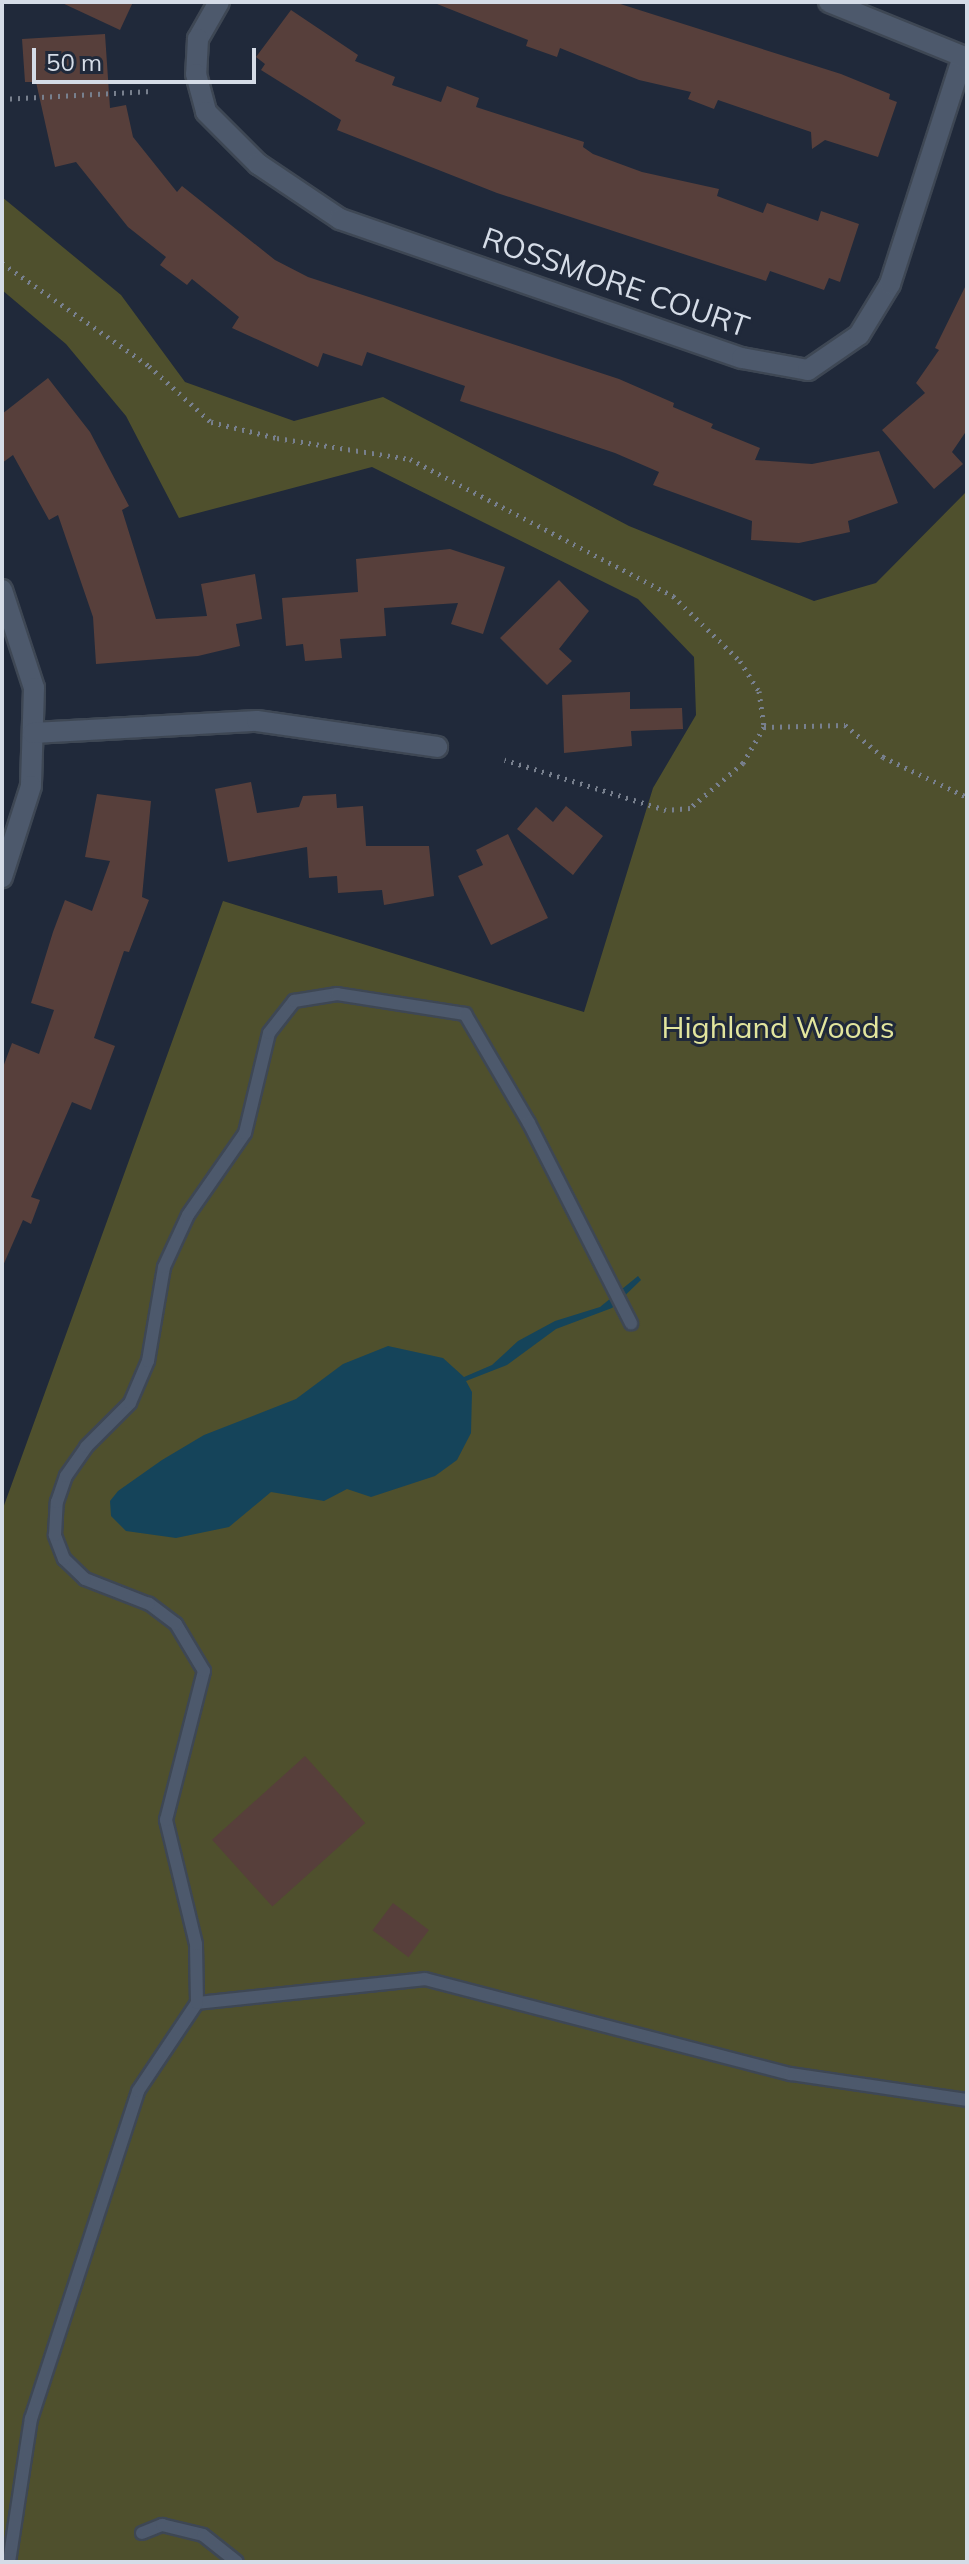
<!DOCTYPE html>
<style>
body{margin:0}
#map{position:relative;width:969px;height:2564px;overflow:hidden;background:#20293a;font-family:Mulish,sans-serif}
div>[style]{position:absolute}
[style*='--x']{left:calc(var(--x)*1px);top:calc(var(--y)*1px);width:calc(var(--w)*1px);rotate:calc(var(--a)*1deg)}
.green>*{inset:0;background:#4f502d}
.water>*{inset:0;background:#15445a}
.building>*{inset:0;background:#573f3b;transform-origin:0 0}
.path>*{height:5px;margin-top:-2.5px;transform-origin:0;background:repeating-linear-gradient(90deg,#78808e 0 2px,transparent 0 8px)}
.roads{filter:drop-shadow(2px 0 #3e4754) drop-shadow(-2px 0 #3e4754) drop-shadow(0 2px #3e4754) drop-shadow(0 -2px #3e4754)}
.service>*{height:12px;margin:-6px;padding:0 6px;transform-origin:6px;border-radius:6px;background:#4d596c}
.minor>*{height:20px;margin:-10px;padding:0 10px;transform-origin:10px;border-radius:10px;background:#4d596c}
span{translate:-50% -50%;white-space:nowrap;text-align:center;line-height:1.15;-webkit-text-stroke:6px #20293a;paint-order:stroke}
.street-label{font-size:30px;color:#d5dce7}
.park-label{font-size:30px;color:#e2e59d}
.frame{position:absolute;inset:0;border:4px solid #d5dce7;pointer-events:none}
.scale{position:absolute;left:32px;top:48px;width:224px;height:36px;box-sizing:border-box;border:4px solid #d5dce7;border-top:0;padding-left:10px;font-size:24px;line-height:28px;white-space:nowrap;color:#d5dce7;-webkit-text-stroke:6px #20293a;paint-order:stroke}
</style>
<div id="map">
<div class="green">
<div style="clip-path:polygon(2px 197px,121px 295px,185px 382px,294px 421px,383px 397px,629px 526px,814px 601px,876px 583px,967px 491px,967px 2562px,2px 2562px,2px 1511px,223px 901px,584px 1012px,653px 788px,696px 715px,694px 657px,638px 599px,372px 467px,179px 518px,126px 416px,66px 344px,2px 290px)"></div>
</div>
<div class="water">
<div style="clip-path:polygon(638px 1276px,641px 1280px,612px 1308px,556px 1329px,507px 1365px,466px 1381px,472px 1392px,471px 1433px,457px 1460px,435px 1476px,371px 1497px,347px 1489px,324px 1501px,271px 1492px,229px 1527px,176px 1538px,126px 1531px,111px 1516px,110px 1501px,118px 1491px,162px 1460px,204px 1435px,296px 1399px,343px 1364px,388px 1346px,443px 1358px,464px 1377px,492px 1365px,518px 1341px,555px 1321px,600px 1307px)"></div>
</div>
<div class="building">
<div style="clip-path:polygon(60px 2px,133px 2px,120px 30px)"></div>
<div style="clip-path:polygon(432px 2px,614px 2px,841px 74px,890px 94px,889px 99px,897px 102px,878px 157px,825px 140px,812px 149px,811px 132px,718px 100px,714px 109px,688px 99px,691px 92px,639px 80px,560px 48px,557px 57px,526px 46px,528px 40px)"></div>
<div style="clip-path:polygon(291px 10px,358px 55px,355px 61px,395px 77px,392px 85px,441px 102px,447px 86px,479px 98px,476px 107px,584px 142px,583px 147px,593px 154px,642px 172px,719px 189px,717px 196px,763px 213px,767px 203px,818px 221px,821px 211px,859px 224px,840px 282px,829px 278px,824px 290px,770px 271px,766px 281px,497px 193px,337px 130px,341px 120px,261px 70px,265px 64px,256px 57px)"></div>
<div style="clip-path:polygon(105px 34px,110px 108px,126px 105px,133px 137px,177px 192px,182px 186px,275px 260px,308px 277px,619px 379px,674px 403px,673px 407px,713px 424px,711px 428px,760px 448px,755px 460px,812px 464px,879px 451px,898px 503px,848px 521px,850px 532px,799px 543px,751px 540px,752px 521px,653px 485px,659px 472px,615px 453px,460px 401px,465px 386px,367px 352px,362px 366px,323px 353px,318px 367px,232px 328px,239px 317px,192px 279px,187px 285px,160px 265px,166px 257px,128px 227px,76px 162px,55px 167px,36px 82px,25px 82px,22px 39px)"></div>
<div style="clip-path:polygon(967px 283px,967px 430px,952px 452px,963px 464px,934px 489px,882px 430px,925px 393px,916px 383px,939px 350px,935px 348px)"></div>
<div style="clip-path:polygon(48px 378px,90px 432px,129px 506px,122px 510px,156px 619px,207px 616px,201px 584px,255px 574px,262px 619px,236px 624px,240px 646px,198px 656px,96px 664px,93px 617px,58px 515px,49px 520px,13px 455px,2px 463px,2px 414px)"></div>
<div style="clip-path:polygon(450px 549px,505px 567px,483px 634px,451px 624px,458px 603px,384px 608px,386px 636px,340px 639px,342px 658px,305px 661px,303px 644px,286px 646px,282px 598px,358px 592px,356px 559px)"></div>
<div style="clip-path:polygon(559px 580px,589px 611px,559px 649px,572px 661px,547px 685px,500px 638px)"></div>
<div style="clip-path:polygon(630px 692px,630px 709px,682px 708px,683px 729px,631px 731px,632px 746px,564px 753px,562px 695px)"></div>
<div style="clip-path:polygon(251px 782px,257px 813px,299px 807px,303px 796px,336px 794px,337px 808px,363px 806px,366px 846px,429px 846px,434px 896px,384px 905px,382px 890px,338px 893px,337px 876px,309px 878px,307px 847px,228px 862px,215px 789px)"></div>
<div style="clip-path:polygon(97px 794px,151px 801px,142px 897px,149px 900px,129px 952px,124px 951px,94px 1038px,115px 1046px,91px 1110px,72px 1102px,31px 1197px,40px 1200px,31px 1224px,23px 1220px,2px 1268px,2px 1070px,12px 1043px,39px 1054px,54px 1010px,31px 1003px,53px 932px,65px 900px,92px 911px,110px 861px,85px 857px)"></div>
<div style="clip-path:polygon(566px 806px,603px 836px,573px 875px,517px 829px,536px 807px,553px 822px)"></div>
<div style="clip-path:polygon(508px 834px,548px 918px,491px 945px,458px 876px,483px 865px,476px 850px)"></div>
<div style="left:305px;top:1756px;width:90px;height:125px;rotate:48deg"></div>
<div style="left:393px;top:1903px;width:45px;height:34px;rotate:37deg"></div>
</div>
<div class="path">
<div style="--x:2;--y:99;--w:150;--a:-3.1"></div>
<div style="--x:2;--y:263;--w:179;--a:35"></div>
<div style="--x:149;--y:366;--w:84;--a:42.1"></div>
<div style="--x:211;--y:422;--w:68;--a:13.6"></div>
<div style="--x:277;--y:438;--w:135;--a:9"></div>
<div style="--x:410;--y:459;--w:297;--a:27.5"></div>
<div style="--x:673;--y:596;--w:93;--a:44.1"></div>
<div style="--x:740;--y:661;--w:36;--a:58"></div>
<div style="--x:759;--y:691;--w:36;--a:82"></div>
<div style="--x:764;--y:727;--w:42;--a:120.3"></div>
<div style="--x:743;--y:763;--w:70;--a:139.7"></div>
<div style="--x:690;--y:808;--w:24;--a:175"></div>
<div style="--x:666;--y:810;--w:169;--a:-162.7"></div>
<div style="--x:764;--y:727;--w:81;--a:-1.4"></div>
<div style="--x:845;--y:725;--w:50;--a:40.1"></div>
<div style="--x:883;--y:757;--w:93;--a:25.5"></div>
</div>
<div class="roads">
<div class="service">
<div style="--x:197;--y:2003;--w:229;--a:-6"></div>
<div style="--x:425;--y:1979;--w:378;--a:14.6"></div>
<div style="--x:791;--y:2074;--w:178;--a:8.4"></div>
<div style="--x:142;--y:2533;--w:22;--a:-22"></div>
<div style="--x:162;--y:2525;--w:42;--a:13.7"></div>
<div style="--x:203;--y:2535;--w:43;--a:38.5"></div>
<div style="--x:9;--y:2562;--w:145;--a:-81.3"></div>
<div style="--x:31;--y:2419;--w:345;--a:-71.9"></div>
<div style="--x:138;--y:2091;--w:106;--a:-56.2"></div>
<div style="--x:197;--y:2003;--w:59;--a:-91"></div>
<div style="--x:196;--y:1944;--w:128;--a:-103.6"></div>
<div style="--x:166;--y:1820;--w:154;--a:-75.7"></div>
<div style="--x:204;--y:1671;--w:55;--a:-120.8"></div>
<div style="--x:176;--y:1624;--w:34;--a:-143"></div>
<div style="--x:149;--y:1604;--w:69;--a:-158.7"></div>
<div style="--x:85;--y:1579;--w:29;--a:-136"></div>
<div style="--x:64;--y:1559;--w:26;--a:-111"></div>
<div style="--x:55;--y:1535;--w:33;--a:-87"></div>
<div style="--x:57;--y:1502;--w:28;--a:-71"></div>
<div style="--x:66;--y:1476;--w:35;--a:-55"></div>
<div style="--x:86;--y:1447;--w:62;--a:-45"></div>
<div style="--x:130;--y:1403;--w:46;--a:-66.8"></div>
<div style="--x:148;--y:1361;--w:95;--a:-80.3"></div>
<div style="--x:164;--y:1267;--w:57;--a:-65.2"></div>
<div style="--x:188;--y:1215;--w:100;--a:-55.2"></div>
<div style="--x:245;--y:1133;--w:103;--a:-76.5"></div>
<div style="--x:269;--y:1033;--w:41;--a:-52"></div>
<div style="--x:294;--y:1001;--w:44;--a:-9.2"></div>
<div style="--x:337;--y:994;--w:130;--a:8.9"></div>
<div style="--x:465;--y:1014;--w:126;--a:59.6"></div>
<div style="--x:529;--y:1123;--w:225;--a:63"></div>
</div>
<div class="minor">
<div style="--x:219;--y:2;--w:43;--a:119.6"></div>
<div style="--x:198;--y:39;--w:35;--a:93"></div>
<div style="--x:196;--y:74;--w:39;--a:75"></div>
<div style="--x:206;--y:112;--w:74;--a:45"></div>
<div style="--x:258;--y:164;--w:99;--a:33.9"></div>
<div style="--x:340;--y:219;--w:425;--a:19.1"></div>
<div style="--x:742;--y:358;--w:67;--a:10.3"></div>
<div style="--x:808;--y:370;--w:62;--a:-34.5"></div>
<div style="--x:859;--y:335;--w:60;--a:-58.7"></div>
<div style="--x:890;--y:284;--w:238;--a:-72.2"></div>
<div style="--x:829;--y:2;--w:149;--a:22.1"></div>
<div style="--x:2;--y:590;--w:103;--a:71.9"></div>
<div style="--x:34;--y:688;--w:98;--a:91.8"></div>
<div style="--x:31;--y:786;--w:96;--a:107.7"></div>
<div style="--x:33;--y:733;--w:224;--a:-3.1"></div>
<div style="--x:257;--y:721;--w:182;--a:8.2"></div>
</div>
</div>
<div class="street-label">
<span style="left:616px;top:282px;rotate:19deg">ROSSMORE COURT</span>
</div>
<div class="park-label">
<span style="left:778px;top:1027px">Highland Woods</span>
</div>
<div class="frame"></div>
<div class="scale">50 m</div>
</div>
